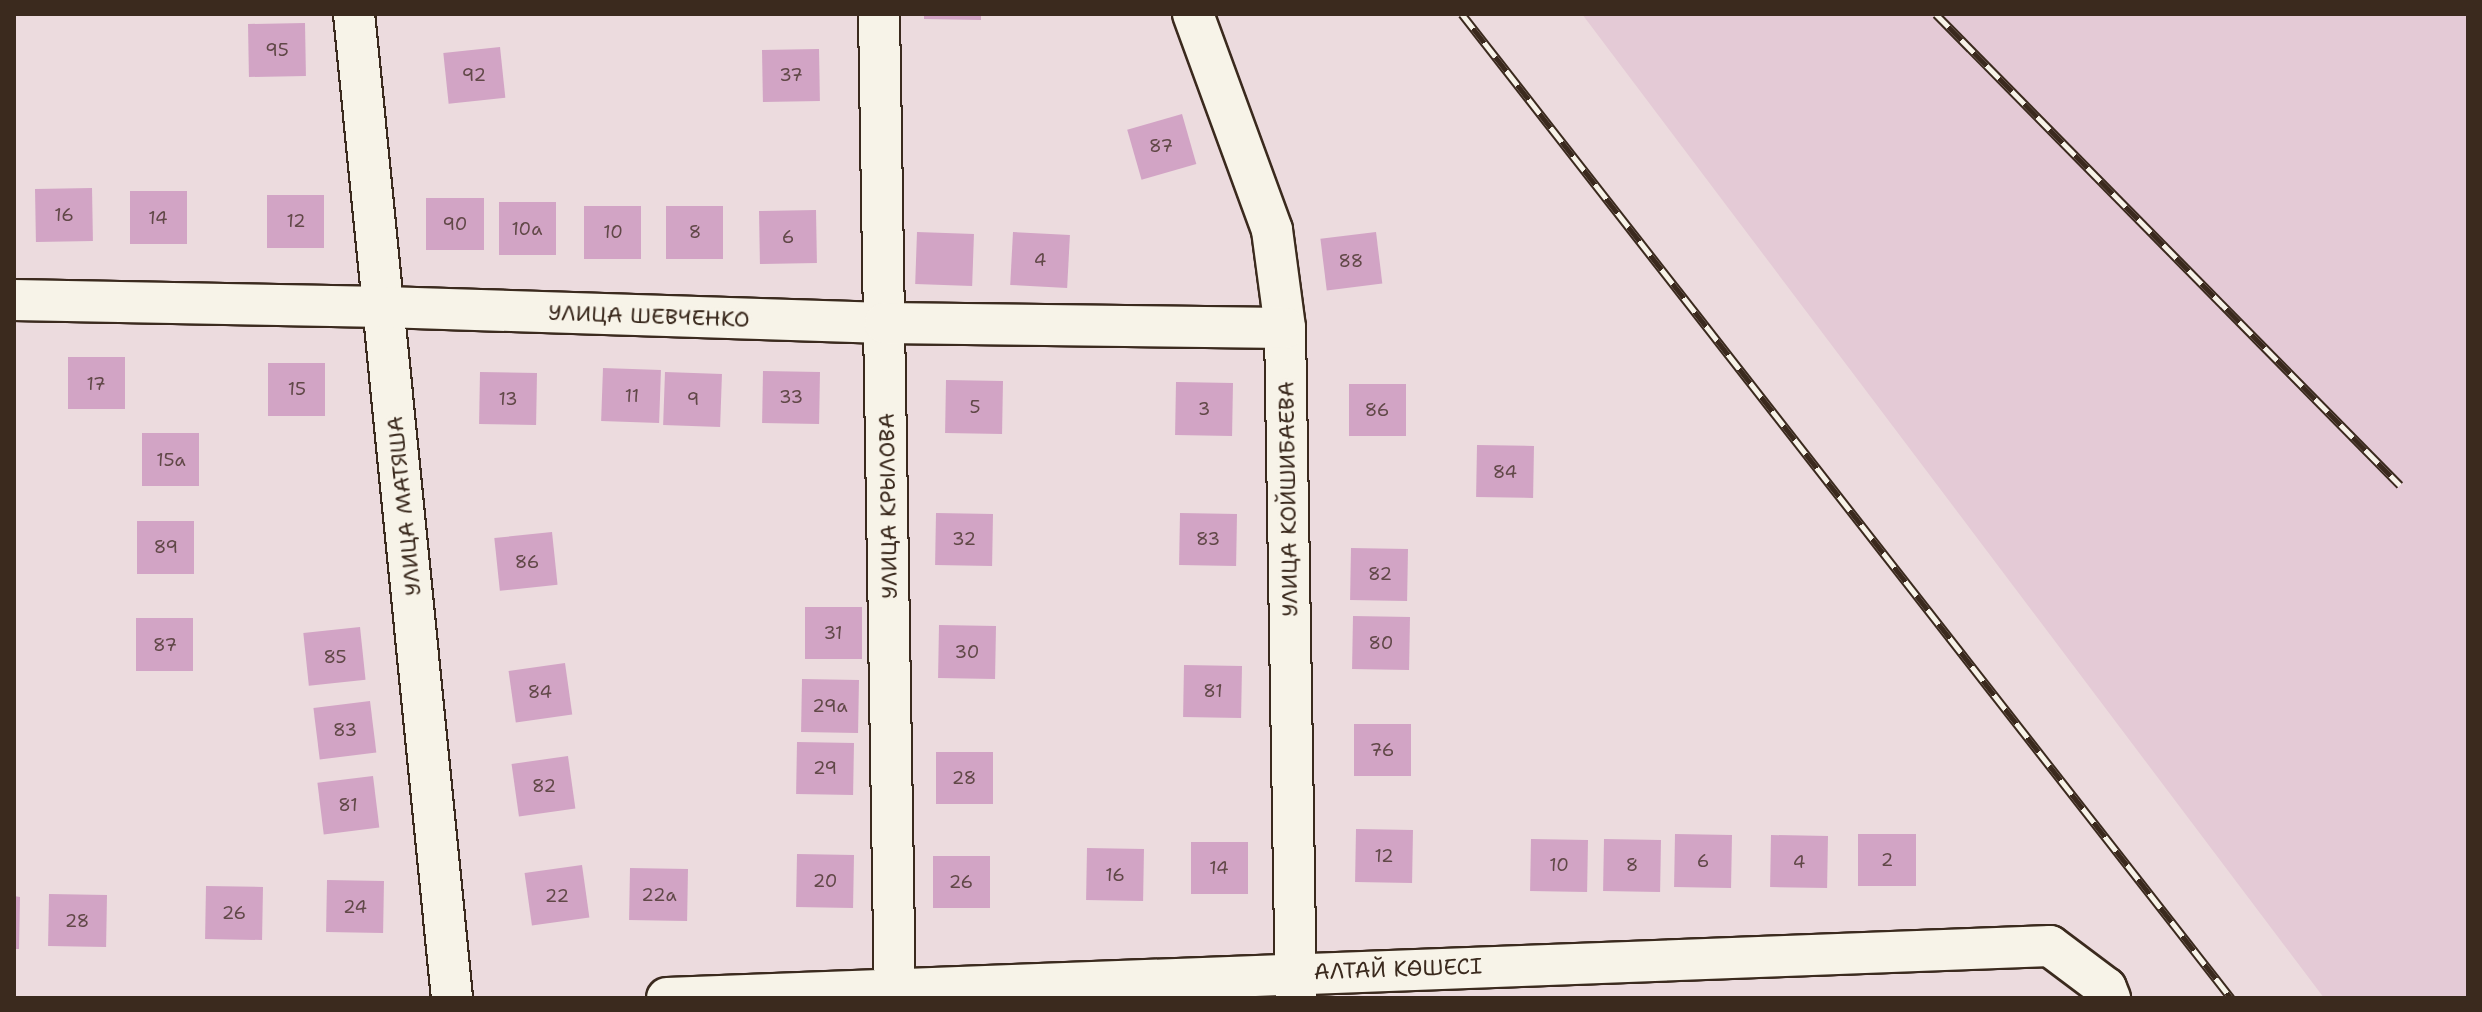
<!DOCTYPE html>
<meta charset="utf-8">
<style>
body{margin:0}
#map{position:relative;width:2482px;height:1012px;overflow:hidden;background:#ecdbde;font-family:"Shantell Sans",sans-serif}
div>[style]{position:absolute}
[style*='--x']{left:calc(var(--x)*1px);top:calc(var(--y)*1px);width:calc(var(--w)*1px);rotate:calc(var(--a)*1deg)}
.built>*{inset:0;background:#e4cad6}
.building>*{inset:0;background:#d2a4c5;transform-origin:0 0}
.roads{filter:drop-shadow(2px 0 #3b2a1e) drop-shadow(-2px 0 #3b2a1e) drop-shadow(0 2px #3b2a1e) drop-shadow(0 -2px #3b2a1e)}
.street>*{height:40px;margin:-20px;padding:0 20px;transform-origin:20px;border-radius:20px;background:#f7f3e8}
.rail>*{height:9px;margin-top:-4.5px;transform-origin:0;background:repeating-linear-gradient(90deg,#f7f3e8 0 18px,#3b2a1e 0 36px);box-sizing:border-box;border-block:2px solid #3b2a1e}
span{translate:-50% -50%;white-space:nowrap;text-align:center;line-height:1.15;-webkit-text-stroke:6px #f7f3e8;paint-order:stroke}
.number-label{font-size:18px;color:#614848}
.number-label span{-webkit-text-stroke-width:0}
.street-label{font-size:22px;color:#3b2a1e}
.frame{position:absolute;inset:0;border:16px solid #3b2a1e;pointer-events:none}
</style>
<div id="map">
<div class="built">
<div style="clip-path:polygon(1582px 14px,2468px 14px,2468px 998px,2324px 998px)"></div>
</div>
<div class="building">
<div style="clip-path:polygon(924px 14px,981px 14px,981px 20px,924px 19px)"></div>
<div style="left:305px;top:23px;width:53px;height:57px;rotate:89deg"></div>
<div style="left:500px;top:47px;width:51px;height:57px;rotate:84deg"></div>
<div style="left:819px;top:49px;width:52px;height:57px;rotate:89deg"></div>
<div style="left:1182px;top:114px;width:52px;height:57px;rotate:74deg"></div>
<div style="left:92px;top:188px;width:53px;height:57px;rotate:89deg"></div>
<div style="left:187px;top:191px;width:53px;height:57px;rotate:90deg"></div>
<div style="left:267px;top:195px;width:57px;height:53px"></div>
<div style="left:484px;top:198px;width:52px;height:58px;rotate:90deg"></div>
<div style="left:556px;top:202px;width:53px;height:57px;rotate:90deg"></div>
<div style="left:584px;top:206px;width:57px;height:53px"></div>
<div style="left:666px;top:206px;width:57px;height:53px"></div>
<div style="left:816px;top:210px;width:53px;height:57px;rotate:89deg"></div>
<div style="left:917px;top:232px;width:57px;height:52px;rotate:2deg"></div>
<div style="left:1013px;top:232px;width:57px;height:53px;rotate:3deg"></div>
<div style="left:1376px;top:232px;width:52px;height:56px;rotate:83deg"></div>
<div style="left:125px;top:357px;width:52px;height:57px;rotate:90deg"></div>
<div style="left:268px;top:363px;width:57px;height:53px"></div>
<div style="left:603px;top:368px;width:58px;height:53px;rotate:2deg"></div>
<div style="left:763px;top:371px;width:57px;height:52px;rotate:1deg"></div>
<div style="left:480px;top:372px;width:57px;height:52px;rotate:1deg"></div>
<div style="left:665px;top:372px;width:57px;height:53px;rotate:2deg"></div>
<div style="left:946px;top:380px;width:57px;height:53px;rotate:1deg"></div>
<div style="left:1176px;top:382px;width:57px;height:53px;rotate:1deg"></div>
<div style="left:1349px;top:384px;width:57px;height:52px"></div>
<div style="left:199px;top:433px;width:53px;height:57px;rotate:90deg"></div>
<div style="left:1477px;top:445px;width:57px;height:52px;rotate:1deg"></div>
<div style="left:936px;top:513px;width:57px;height:52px;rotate:1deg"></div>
<div style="left:1180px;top:513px;width:57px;height:52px;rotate:1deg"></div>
<div style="left:137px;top:521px;width:57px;height:53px"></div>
<div style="left:552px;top:532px;width:53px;height:58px;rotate:84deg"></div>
<div style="left:1351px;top:548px;width:57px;height:52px;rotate:1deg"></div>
<div style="left:805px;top:607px;width:57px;height:52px"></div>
<div style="left:1353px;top:616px;width:57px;height:53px;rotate:1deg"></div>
<div style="left:136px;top:618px;width:57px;height:53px"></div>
<div style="left:939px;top:625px;width:57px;height:53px;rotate:1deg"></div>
<div style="left:360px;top:627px;width:53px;height:57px;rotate:84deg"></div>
<div style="left:565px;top:663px;width:52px;height:57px;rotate:82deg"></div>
<div style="left:1184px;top:665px;width:58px;height:52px;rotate:1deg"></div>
<div style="left:802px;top:679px;width:57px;height:53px;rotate:1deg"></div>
<div style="left:370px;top:701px;width:52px;height:57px;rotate:83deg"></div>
<div style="left:1354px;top:724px;width:57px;height:52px"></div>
<div style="left:797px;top:742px;width:57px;height:52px;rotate:1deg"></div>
<div style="left:936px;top:752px;width:57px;height:52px"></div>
<div style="left:568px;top:756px;width:53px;height:57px;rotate:82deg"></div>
<div style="left:373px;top:776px;width:52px;height:56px;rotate:83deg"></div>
<div style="left:1356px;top:829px;width:57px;height:53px;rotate:1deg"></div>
<div style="left:1675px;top:834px;width:57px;height:53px;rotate:1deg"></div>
<div style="left:1858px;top:834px;width:58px;height:52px"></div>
<div style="left:1771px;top:835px;width:57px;height:52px;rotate:1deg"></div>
<div style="left:1531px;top:839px;width:57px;height:52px;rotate:1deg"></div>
<div style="left:1604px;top:839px;width:57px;height:52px;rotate:1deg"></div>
<div style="left:1191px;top:842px;width:57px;height:52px"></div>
<div style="left:1087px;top:848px;width:57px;height:52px;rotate:1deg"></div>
<div style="left:797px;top:854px;width:57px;height:53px;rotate:1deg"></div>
<div style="left:933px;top:856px;width:57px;height:52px"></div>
<div style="left:582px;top:865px;width:53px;height:58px;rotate:82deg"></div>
<div style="left:630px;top:868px;width:58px;height:52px;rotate:1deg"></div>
<div style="left:327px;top:880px;width:57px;height:52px;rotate:1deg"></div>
<div style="left:206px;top:886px;width:57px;height:53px;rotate:1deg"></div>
<div style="left:49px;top:894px;width:58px;height:52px;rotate:1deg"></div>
<div style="clip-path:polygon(14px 896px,20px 897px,19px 949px,14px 949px)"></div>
</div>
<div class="roads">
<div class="street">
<div style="--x:354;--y:14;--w:989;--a:84.31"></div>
<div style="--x:879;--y:14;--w:984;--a:89.07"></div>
<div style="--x:1193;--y:14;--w:230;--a:69.9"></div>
<div style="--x:1272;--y:230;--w:99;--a:82.4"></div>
<div style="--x:1285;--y:328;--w:670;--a:89.06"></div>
<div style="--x:14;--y:300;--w:370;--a:1.1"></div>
<div style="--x:384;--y:307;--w:501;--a:1.83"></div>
<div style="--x:885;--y:323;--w:400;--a:0.7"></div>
<div style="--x:667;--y:998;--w:1384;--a:-2.15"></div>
<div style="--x:2050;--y:946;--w:70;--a:36.9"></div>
<div style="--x:2106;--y:988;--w:11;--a:68"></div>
</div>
</div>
<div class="rail">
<div style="--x:1462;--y:14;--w:1249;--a:51.99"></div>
<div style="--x:1936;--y:14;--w:661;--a:45.43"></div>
</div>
<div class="number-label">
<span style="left:277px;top:50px">95</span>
<span style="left:474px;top:75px">92</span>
<span style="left:791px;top:75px">37</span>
<span style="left:1161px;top:146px">87</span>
<span style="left:64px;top:215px">16</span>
<span style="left:158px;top:218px">14</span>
<span style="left:296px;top:221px">12</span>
<span style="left:455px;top:224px">90</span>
<span style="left:527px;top:229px">10а</span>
<span style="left:613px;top:232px">10</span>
<span style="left:695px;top:232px">8</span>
<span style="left:788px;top:237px">6</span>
<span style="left:1040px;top:260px">4</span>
<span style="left:1351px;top:261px">88</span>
<span style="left:96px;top:384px">17</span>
<span style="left:297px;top:389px">15</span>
<span style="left:632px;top:396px">11</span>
<span style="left:791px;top:397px">33</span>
<span style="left:508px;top:399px">13</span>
<span style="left:693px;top:399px">9</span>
<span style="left:975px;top:407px">5</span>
<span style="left:1204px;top:409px">3</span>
<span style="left:1377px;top:410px">86</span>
<span style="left:171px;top:460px">15а</span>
<span style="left:1505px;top:472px">84</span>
<span style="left:964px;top:539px">32</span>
<span style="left:1208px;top:539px">83</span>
<span style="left:166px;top:547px">89</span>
<span style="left:527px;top:562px">86</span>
<span style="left:1380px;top:574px">82</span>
<span style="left:833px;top:633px">31</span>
<span style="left:1381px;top:643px">80</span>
<span style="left:165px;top:645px">87</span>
<span style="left:967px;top:652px">30</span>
<span style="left:335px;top:657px">85</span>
<span style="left:1213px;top:691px">81</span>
<span style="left:540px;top:692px">84</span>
<span style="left:830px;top:706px">29а</span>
<span style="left:345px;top:730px">83</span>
<span style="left:1382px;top:750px">76</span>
<span style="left:825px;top:768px">29</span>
<span style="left:964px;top:778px">28</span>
<span style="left:544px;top:786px">82</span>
<span style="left:348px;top:805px">81</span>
<span style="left:1384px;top:856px">12</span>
<span style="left:1887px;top:860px">2</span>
<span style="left:1703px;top:861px">6</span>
<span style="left:1799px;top:862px">4</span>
<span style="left:1559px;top:865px">10</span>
<span style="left:1632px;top:865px">8</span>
<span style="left:1219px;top:868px">14</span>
<span style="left:1115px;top:875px">16</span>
<span style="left:825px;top:881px">20</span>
<span style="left:961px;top:882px">26</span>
<span style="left:659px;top:895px">22а</span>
<span style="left:557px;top:896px">22</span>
<span style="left:355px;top:907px">24</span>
<span style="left:234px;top:913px">26</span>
<span style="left:77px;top:921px">28</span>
</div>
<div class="street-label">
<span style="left:649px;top:316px;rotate:2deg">УЛИЦА ШЕВЧЕНКО</span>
<span style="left:1288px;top:499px;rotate:-91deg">УЛИЦА КОЙШИБАЕВА</span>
<span style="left:404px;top:506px;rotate:-96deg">УЛИЦА МАТЯША</span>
<span style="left:888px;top:506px;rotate:-91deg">УЛИЦА КРЫЛОВА</span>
<span style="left:1398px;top:969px;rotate:-2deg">АЛТАЙ КӨШЕСІ</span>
</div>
<div class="frame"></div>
</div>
